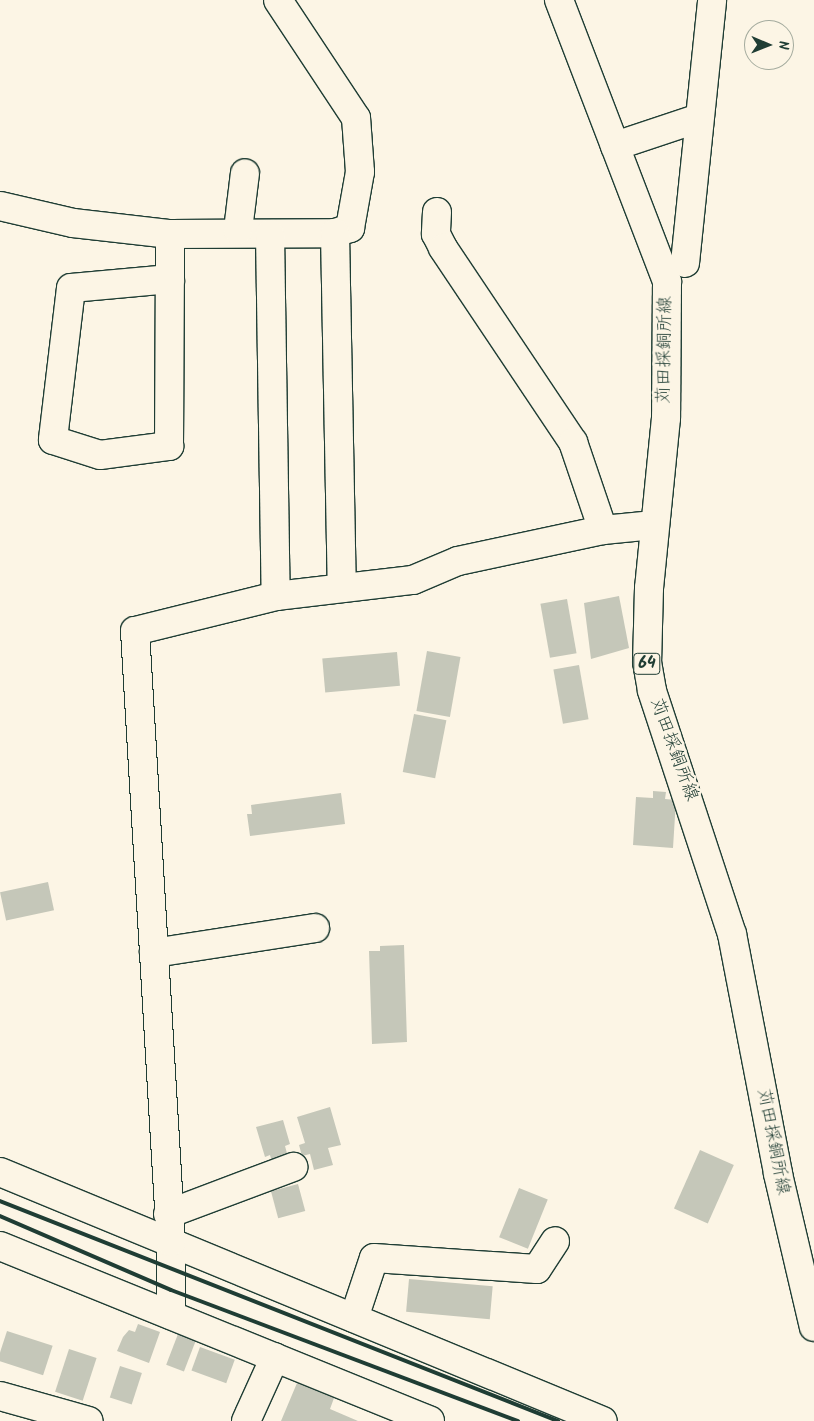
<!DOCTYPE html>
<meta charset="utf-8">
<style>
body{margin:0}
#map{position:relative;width:814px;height:1421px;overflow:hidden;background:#fcf5e5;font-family:Kalam,"Klee One",sans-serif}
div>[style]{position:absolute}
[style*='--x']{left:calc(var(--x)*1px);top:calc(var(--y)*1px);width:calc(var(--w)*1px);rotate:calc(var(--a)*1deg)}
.building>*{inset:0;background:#c5c7b9;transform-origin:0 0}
.roads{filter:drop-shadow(1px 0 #1f3d34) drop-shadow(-1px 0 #1f3d34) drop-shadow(0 1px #1f3d34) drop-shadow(0 -1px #1f3d34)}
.minor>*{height:28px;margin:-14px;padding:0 14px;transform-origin:14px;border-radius:14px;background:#fcf5e5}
.major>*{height:28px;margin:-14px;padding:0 14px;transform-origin:14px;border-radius:14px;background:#fcf5e5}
.rail>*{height:4px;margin:-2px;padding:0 2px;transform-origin:2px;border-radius:2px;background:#1f3d34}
span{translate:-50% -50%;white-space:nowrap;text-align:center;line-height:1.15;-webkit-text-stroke:5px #fcf5e5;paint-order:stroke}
.shield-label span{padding:1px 4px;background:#fcf5e5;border:1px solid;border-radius:4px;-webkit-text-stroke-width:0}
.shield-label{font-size:16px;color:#1f3d34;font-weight:700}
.street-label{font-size:18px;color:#1f3d34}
.north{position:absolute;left:744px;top:20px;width:50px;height:50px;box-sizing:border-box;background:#fcf5e5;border:1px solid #a4ab9e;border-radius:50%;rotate:91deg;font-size:14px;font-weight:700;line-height:20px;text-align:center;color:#1f3d34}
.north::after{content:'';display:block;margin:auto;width:18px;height:22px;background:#1f3d34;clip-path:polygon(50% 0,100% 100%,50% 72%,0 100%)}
</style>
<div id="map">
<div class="building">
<div style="clip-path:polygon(619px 596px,629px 648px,591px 659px,584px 603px)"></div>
<div style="left:567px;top:599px;width:55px;height:27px;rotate:80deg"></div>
<div style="left:427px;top:651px;width:34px;height:61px;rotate:10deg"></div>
<div style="left:397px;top:652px;width:34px;height:75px;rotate:85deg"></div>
<div style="left:579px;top:665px;width:55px;height:26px;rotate:80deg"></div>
<div style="left:414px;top:714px;width:33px;height:59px;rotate:11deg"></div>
<div style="clip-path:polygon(653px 791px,666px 792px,665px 799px,676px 800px,673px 848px,633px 845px,636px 797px,653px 798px)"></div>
<div style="clip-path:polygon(341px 793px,345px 824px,250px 836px,247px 814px,252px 814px,251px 805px)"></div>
<div style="left:48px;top:882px;width:29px;height:49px;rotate:78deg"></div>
<div style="clip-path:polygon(404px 945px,407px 1042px,372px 1044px,369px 951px,380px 951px,380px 946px)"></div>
<div style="clip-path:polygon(330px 1107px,341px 1145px,328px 1148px,333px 1165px,314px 1170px,310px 1154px,302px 1156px,299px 1145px,305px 1143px,297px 1117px)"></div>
<div style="clip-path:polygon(283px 1120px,290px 1144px,285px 1146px,288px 1157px,272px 1162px,270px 1155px,265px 1157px,256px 1127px)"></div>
<div style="left:700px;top:1150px;width:37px;height:64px;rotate:24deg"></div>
<div style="left:298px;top:1184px;width:28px;height:28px;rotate:75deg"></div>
<div style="left:519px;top:1188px;width:31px;height:53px;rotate:22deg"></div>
<div style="left:409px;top:1279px;width:84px;height:33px;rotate:5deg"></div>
<div style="clip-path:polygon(138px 1324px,160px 1332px,149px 1363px,117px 1351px,123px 1337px,129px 1330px,135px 1332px)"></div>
<div style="left:7px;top:1331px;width:48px;height:31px;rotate:18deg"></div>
<div style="left:178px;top:1334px;width:19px;height:33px;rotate:21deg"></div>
<div style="left:200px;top:1347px;width:37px;height:25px;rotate:20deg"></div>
<div style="left:69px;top:1349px;width:29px;height:45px;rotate:18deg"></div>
<div style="left:120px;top:1366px;width:23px;height:33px;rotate:18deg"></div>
<div style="clip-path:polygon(297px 1383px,334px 1398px,330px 1409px,358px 1421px,281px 1421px)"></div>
</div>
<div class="roads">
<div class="minor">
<div style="--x:615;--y:146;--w:85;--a:-18.4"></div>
<div style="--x:0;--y:206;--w:75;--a:13.1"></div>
<div style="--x:73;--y:223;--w:98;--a:6.5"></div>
<div style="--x:170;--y:234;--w:165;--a:-0.3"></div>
<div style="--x:335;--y:233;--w:16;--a:-18"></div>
<div style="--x:350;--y:228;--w:57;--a:-79.9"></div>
<div style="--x:360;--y:172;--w:54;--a:-94.2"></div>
<div style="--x:356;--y:118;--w:141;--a:-123.5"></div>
<div style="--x:437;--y:212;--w:22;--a:93"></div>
<div style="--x:436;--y:234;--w:16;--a:63"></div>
<div style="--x:443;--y:248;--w:234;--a:56.2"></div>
<div style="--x:573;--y:442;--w:93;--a:71.2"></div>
<div style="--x:238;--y:230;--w:57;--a:-83"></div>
<div style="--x:335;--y:233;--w:355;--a:88.9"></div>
<div style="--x:270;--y:234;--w:362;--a:89.1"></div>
<div style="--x:685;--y:263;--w:264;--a:-84.1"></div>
<div style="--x:170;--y:279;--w:99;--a:174.8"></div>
<div style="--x:71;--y:288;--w:153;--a:96.8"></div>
<div style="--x:53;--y:440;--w:49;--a:17.7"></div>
<div style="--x:100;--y:455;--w:70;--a:-7.4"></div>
<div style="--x:169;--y:446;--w:167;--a:-89.7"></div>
<div style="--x:170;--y:279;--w:45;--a:-90"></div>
<div style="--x:154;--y:953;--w:163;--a:-8.8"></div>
<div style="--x:0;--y:1172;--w:652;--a:22.44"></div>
<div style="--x:168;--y:1214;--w:134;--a:-20.6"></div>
<div style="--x:0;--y:1246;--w:464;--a:22.1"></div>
<div style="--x:171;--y:1315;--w:73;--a:-90"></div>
<div style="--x:171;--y:1242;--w:612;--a:-93.37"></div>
<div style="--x:135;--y:631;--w:145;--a:-13.9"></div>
<div style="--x:276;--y:596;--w:138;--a:-6.7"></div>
<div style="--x:413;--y:580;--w:49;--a:-22.9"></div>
<div style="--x:458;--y:561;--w:148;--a:-12.1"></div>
<div style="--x:603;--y:530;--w:51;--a:-5.6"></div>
<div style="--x:354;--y:1318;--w:63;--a:-71.6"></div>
<div style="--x:374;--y:1258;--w:163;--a:3.9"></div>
<div style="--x:537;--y:1269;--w:33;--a:-57"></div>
<div style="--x:0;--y:1396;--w:92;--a:15.7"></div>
<div style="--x:246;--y:1421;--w:70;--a:-65.6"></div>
</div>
<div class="major">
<div style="--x:559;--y:0;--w:302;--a:69"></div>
<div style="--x:667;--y:282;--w:136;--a:90.4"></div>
<div style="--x:666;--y:418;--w:171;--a:95.7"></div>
<div style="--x:649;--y:588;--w:74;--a:91.5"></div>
<div style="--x:647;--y:662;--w:29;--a:80"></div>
<div style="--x:652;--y:691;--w:256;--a:71.8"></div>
<div style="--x:732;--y:934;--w:244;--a:79.1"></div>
<div style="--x:778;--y:1174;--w:157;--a:76.8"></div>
</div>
</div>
<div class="rail">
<div style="--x:0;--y:1201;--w:600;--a:21.52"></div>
<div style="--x:0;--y:1216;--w:186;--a:23.4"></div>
<div style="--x:171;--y:1290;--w:371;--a:20.7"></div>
</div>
<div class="shield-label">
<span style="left:647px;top:664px">64</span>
</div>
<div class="street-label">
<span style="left:666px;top:350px;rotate:-89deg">苅田採銅所線</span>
<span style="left:673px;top:750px;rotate:70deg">苅田採銅所線</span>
<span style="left:772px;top:1142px;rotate:79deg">苅田採銅所線</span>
</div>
<div class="north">N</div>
</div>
